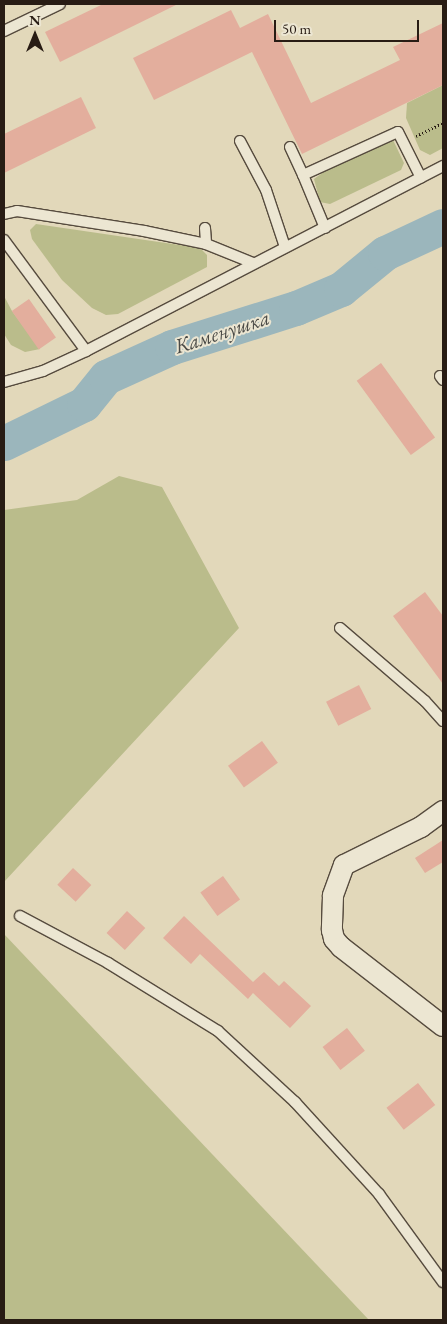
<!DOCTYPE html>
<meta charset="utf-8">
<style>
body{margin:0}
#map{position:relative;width:447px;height:1324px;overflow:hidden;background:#e2d8ba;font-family:"EB Garamond",serif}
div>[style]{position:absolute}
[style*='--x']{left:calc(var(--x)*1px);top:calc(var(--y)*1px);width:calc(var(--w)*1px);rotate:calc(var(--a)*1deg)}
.green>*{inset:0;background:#babc8b}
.river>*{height:35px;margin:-17.5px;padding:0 17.5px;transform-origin:17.5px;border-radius:17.5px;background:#9bb6bc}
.building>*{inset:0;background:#e3ae9d;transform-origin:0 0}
.path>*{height:3px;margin-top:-1.5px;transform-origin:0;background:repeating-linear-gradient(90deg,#281c14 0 1px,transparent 0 3.5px)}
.roads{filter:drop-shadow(1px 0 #564b3e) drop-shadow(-1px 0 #564b3e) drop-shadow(0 1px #564b3e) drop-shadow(0 -1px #564b3e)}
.lane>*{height:10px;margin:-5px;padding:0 5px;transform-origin:5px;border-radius:5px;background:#ece6d2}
.street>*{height:20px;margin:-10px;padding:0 10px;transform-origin:10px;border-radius:10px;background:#ece6d2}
span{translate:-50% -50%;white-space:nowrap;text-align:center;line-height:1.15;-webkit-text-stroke:4px #ece6d2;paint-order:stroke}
.water-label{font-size:21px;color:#4a4a46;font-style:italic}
.frame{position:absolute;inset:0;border:5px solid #281c14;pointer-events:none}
.north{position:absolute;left:10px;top:10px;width:50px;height:50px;-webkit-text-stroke:4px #ece6d2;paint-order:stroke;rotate:0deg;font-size:14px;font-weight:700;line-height:20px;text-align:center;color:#281c14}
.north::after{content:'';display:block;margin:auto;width:18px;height:22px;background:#281c14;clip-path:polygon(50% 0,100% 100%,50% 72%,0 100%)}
.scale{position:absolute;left:274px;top:20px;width:145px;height:22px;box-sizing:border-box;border:2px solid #281c14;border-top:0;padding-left:6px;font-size:15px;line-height:18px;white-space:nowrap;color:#281c14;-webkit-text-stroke:4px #ece6d2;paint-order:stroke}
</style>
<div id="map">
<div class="green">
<div style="clip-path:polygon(443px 85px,443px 148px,430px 155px,420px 150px,406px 118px,407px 103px)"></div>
<div style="clip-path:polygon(393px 140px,404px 163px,401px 170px,330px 204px,320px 202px,314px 179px,325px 171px)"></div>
<div style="clip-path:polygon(36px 224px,200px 248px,207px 255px,207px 267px,118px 314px,106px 315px,92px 308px,62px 280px,32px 239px,30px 230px)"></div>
<div style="clip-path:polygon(4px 296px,12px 311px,40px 349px,25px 352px,11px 345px,4px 334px)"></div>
<div style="clip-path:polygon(119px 476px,162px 487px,239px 628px,4px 882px,4px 510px,77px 500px)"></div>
<div style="clip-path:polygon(4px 934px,369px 1320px,4px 1320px)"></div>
</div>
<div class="river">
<div style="--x:4;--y:443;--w:89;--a:-26"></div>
<div style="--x:84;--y:404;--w:35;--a:-51"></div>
<div style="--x:106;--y:377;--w:72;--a:-24.4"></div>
<div style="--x:172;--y:347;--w:130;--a:-17.5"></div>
<div style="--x:296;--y:308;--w:49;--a:-22.9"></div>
<div style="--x:341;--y:289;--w:57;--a:-39.3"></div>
<div style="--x:385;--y:253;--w:64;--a:-25"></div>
</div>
<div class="building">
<div style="clip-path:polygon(103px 4px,178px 4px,60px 62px,45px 32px)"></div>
<div style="clip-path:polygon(231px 10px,240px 28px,268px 14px,311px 103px,400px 60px,393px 47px,443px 23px,443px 85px,302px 154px,252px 52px,154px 100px,133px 58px)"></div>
<div style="clip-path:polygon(81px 97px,96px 128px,4px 173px,4px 134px)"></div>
<div style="left:29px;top:299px;width:47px;height:21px;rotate:55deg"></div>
<div style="left:381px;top:363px;width:92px;height:30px;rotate:54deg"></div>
<div style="clip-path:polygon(425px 592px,443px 616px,443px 684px,393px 616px)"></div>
<div style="left:359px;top:685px;width:27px;height:37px;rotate:63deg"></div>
<div style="left:262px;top:741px;width:27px;height:42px;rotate:54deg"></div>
<div style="clip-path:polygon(443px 840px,443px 862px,425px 873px,415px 858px)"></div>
<div style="left:73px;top:868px;width:25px;height:23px;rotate:43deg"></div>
<div style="left:223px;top:876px;width:29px;height:28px;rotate:54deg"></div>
<div style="left:127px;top:911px;width:25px;height:30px;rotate:43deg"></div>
<div style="clip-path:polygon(184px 916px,253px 982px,264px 972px,279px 986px,284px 981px,311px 1006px,290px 1028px,253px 993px,248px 999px,200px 954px,191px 964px,163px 938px)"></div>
<div style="left:347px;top:1028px;width:29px;height:31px;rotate:52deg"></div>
<div style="left:418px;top:1083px;width:28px;height:40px;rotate:52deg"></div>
</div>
<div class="path">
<div style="--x:416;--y:136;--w:30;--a:-26"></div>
</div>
<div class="roads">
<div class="lane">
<div style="--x:4;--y:31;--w:62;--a:-25.7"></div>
<div style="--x:240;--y:141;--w:55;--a:62"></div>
<div style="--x:266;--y:190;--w:60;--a:71.6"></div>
<div style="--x:290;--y:147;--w:31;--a:65"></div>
<div style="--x:4;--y:214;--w:13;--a:-13"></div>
<div style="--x:17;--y:211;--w:129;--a:8.9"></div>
<div style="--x:144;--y:231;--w:63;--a:11.8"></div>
<div style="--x:206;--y:244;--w:51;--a:22"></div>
<div style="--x:205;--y:228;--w:16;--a:86"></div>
<div style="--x:325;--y:228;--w:57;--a:-112.5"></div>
<div style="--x:303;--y:175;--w:104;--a:-24.4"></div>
<div style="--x:398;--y:132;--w:51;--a:63.4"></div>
<div style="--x:4;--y:240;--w:138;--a:53.5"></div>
<div style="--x:440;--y:376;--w:5;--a:53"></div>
<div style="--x:4;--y:382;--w:41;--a:-15.8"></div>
<div style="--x:43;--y:371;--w:47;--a:-24.9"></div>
<div style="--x:86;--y:351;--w:402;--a:-27.4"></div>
<div style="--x:340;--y:628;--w:112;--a:40.7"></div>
<div style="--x:425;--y:701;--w:27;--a:48"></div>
<div style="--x:20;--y:916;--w:100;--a:28.1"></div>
<div style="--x:108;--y:963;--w:129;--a:31.7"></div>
<div style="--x:218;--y:1031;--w:105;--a:42.7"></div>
<div style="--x:295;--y:1102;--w:125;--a:47.6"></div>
<div style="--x:379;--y:1194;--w:109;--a:54"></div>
</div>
<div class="street">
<div style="--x:443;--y:811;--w:27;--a:144"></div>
<div style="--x:421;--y:827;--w:86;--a:153.7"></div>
<div style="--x:344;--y:865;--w:33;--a:110"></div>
<div style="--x:333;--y:896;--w:34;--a:92"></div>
<div style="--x:332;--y:930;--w:9;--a:77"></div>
<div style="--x:334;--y:939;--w:11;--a:49"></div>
<div style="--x:341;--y:947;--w:129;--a:37.8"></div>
</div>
</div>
<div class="water-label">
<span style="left:222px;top:332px;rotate:-18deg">Каменушка</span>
</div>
<div class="frame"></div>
<div class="north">N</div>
<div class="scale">50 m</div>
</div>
